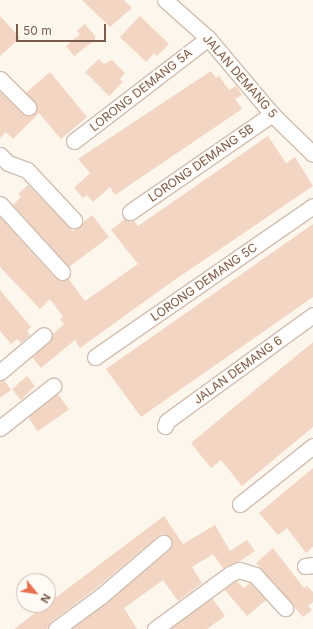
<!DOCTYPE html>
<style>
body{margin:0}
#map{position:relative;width:313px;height:629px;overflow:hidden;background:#fdf6ec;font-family:Inter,sans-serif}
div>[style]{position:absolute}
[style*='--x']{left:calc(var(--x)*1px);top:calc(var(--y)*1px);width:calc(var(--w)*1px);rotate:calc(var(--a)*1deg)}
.building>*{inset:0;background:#f3d5c3;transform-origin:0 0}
.roads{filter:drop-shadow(1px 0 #d1beb0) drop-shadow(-1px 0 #d1beb0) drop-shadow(0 1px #d1beb0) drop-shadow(0 -1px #d1beb0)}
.minor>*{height:15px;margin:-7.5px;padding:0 7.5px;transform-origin:7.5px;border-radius:7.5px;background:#fff}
span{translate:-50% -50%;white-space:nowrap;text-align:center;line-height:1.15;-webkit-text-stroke:3px #fffaf3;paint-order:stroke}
.street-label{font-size:12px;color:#7a5c4d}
.north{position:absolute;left:16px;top:573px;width:40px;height:40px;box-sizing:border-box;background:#fffaf3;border:1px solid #cabbb1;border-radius:50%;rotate:120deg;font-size:11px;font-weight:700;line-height:16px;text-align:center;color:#7a5c4d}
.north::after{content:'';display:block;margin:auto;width:14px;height:18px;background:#e76f51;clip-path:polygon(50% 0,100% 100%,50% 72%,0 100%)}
.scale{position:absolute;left:16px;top:24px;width:90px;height:18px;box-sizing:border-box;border:2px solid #7a5c4d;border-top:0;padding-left:5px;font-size:12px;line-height:14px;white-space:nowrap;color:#7a5c4d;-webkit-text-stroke:3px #fffaf3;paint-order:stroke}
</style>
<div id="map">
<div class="building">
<div style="clip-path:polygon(82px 0,124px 0,132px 8px,110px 27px)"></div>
<div style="clip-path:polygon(0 16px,20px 38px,0 56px)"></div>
<div style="clip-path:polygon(140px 16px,169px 44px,157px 56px,154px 53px,146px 62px,120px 37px)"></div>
<div style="clip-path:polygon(85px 24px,95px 36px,95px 40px,74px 56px,66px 46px,80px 34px,77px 31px)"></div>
<div style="clip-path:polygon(99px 59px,104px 64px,112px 60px,125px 73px,120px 79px,123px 82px,109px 96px,85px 72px)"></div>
<div style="clip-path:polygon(211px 71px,216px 78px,219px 76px,229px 90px,236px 86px,242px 95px,235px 99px,242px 109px,115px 195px,110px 187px,93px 202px,87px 195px,83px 198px,74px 188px,90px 173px,78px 159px)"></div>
<div style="clip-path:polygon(50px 72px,87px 117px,61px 139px,39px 113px,13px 139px,6px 132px,0 138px,0 92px,22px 113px,31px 116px,37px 110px,37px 105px,26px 93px)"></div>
<div style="clip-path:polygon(268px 136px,286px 163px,295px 157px,313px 186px,173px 281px,80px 348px,75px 340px,41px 368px,32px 357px,50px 342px,53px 334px,64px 324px,60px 319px,63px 317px,50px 299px,40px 309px,0 267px,0 217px,55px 278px,64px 281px,68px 278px,85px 301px,138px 264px,111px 230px,125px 219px,133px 220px,138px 226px)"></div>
<div style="clip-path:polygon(28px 185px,73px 231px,92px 215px,109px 237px,69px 267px,13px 205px,21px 197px,18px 194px)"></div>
<div style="clip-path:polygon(313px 224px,313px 297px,141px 417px,106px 369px)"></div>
<div style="clip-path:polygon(0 290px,31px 327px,27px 331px,30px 335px,21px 343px,17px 339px,11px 344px,0 331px)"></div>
<div style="clip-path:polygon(313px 342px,313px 427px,242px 486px,221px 460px,211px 468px,191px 443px)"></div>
<div style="clip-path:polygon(27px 376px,35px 386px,21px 400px,12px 389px)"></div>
<div style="clip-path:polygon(4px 380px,11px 390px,0 398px,0 381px)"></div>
<div style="left:58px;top:394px;width:19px;height:38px;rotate:55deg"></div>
<div style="clip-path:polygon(313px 468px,313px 547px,306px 553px,287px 528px,278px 535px,259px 513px)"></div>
<div style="clip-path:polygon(164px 516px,183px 544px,215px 525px,230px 551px,247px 540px,255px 551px,240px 561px,223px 568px,213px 554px,192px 567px,202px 583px,178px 601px,163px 580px,124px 608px,137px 629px,71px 629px,107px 603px,169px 550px,172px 546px,170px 537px,161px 534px,95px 589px,51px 622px,47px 629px,14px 629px)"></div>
<div style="clip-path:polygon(273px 548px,304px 588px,307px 586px,313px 592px,313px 602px,308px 606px,312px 610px,303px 617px,256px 563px)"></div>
<div style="clip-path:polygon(237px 581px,244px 588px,250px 583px,266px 600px,247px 616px,224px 589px)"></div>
<div style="clip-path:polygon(212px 598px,225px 616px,207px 629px,170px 629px)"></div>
</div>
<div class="roads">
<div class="minor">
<div style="--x:165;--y:0;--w:57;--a:41.5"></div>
<div style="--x:208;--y:38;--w:99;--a:49.9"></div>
<div style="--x:272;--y:114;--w:57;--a:44.3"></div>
<div style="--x:0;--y:79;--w:40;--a:45"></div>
<div style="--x:74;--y:141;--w:169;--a:-37.5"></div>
<div style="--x:0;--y:155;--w:11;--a:45"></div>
<div style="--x:8;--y:163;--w:20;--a:20"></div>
<div style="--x:27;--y:170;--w:69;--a:46.8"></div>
<div style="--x:0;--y:204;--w:92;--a:47.6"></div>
<div style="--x:130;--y:212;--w:173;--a:-34.6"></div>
<div style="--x:95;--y:357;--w:265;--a:-34.7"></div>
<div style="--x:0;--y:372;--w:57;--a:-40.1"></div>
<div style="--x:165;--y:426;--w:5;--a:-68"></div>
<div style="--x:167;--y:421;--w:180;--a:-36"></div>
<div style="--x:0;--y:428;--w:68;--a:-38.4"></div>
<div style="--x:240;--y:504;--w:93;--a:-38.5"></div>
<div style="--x:305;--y:566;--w:8;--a:-7"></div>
<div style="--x:56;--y:629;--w:56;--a:-36.3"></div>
<div style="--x:101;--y:596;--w:82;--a:-40.5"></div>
<div style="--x:155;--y:629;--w:93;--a:-36.3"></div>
<div style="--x:230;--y:574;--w:10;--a:-24"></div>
<div style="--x:239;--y:570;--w:17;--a:17"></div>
<div style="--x:255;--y:575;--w:45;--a:47.7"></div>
</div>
</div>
<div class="street-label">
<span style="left:240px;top:76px;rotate:49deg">JALAN DEMANG 5</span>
<span style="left:141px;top:90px;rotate:-38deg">LORONG DEMANG 5A</span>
<span style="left:201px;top:163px;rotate:-35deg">LORONG DEMANG 5B</span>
<span style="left:204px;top:282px;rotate:-35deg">LORONG DEMANG 5C</span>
<span style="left:238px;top:370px;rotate:-36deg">JALAN DEMANG 6</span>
</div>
<div class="north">N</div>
<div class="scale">50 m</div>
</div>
